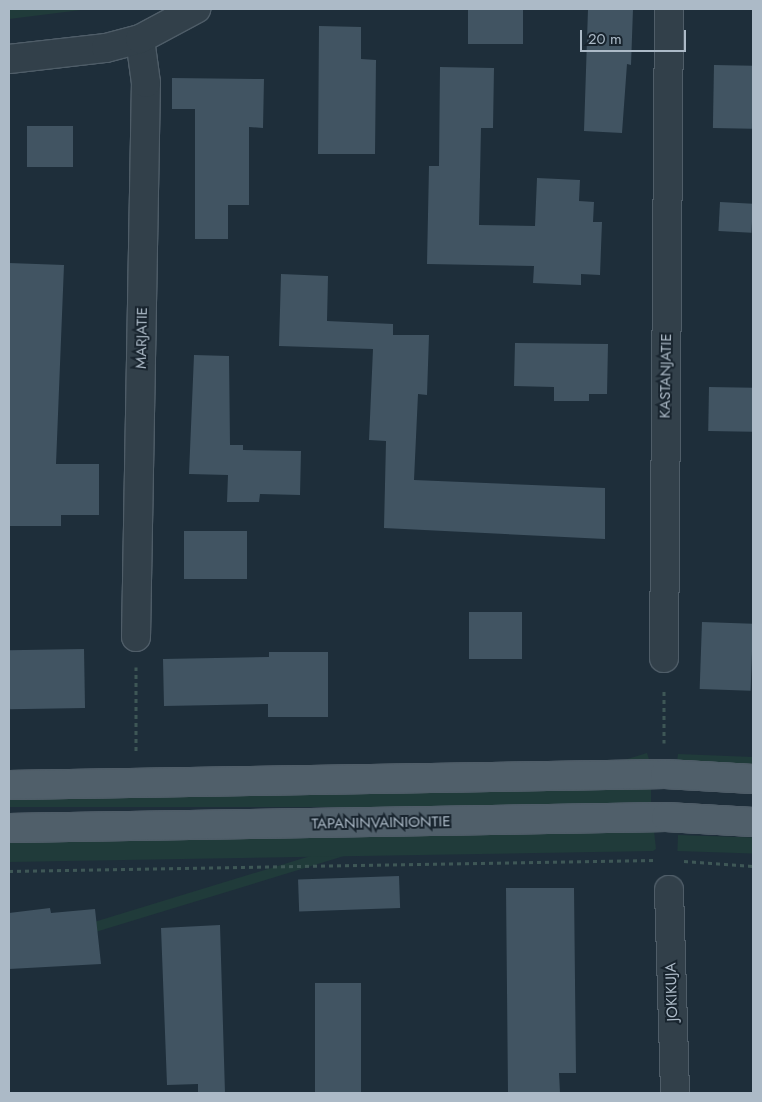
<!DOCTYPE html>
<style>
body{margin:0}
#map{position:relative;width:762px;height:1102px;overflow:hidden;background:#1e2e3a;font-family:Jost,sans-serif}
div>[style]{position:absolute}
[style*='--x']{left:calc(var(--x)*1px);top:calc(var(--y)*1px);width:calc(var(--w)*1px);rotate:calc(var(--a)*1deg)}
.green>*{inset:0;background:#203b3a;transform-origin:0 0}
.building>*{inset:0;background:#415462;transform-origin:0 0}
.path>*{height:3px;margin-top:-1.5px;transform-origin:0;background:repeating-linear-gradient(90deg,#3e5756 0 4px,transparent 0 8px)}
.roads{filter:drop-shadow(1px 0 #4f5d68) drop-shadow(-1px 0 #4f5d68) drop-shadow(0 1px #4f5d68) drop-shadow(0 -1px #4f5d68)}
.minor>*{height:28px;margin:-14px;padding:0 14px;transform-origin:14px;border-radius:14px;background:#32404a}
.tertiary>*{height:28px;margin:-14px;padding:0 14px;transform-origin:14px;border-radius:14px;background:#32404a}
.primary>*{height:28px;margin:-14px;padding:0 14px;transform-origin:14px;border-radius:14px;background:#505f6a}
span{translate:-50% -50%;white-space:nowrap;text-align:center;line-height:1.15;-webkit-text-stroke:4px #18242e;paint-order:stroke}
.street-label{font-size:15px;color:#acbac7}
.frame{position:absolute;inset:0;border:10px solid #acbac7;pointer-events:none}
.scale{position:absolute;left:580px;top:30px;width:106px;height:22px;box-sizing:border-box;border:2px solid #acbac7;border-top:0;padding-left:6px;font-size:15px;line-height:18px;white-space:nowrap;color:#acbac7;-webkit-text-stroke:4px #18242e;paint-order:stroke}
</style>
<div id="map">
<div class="green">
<div style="clip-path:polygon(9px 9px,89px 9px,9px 19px)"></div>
<div style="left:647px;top:753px;width:10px;height:638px;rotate:73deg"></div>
<div style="clip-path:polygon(678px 754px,753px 757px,753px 768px,677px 762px)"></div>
<div style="left:651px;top:787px;width:20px;height:642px;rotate:90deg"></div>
<div style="clip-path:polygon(654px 831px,656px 849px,653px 851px,9px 862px,9px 840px)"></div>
<div style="left:678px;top:835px;width:75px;height:16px;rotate:2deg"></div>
</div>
<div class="building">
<div style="left:468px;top:9px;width:55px;height:35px"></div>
<div style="clip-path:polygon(588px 9px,633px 9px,631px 65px,627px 64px,622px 133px,584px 131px)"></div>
<div style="clip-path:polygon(319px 26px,361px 27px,361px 59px,376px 60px,375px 154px,318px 154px)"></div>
<div style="left:714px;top:65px;width:39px;height:63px;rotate:1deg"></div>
<div style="clip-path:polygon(440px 67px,494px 68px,493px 128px,481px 128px,479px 225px,535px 226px,537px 178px,580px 180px,579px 201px,594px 202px,593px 222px,602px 222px,600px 275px,581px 274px,581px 285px,533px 283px,534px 266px,427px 264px,429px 166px,439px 166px)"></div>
<div style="clip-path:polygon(172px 78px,264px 79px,263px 128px,249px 127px,249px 205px,228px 205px,228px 239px,195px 239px,195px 109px,172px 109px)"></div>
<div style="left:27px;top:126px;width:46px;height:41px"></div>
<div style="left:720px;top:202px;width:33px;height:29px;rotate:3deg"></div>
<div style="clip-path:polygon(9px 263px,64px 265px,56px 464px,99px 464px,99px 515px,61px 515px,61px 526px,9px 526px)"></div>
<div style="clip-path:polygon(281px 274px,328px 276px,327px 321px,393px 324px,393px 335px,429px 335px,427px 395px,418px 394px,414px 480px,605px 488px,605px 539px,384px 528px,386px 441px,369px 440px,373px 349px,279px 346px)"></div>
<div style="clip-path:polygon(515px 343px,608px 344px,607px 394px,589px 394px,589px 401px,554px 401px,554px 387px,514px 386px)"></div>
<div style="clip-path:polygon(194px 355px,229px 356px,230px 445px,243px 445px,243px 450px,301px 451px,300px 495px,260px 494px,259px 502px,227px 502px,228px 475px,189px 474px)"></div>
<div style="left:709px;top:387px;width:44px;height:44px;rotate:1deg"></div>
<div style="left:184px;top:531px;width:63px;height:48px"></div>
<div style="left:469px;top:612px;width:53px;height:47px"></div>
<div style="left:702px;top:622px;width:51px;height:67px;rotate:2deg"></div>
<div style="left:84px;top:649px;width:59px;height:75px;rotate:89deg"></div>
<div style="clip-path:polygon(269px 652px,328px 652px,328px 717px,268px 717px,268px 704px,164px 706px,163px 659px,269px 657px)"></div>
<div style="left:399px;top:876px;width:32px;height:101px;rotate:88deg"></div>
<div style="clip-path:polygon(506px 888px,574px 888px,576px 1073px,559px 1073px,560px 1093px,508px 1093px)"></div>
<div style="clip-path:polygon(50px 908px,51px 913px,95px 909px,101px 964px,9px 969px,9px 913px)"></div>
<div style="clip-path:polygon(220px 925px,225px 1093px,198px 1093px,198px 1084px,167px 1085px,161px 928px)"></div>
<div style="left:315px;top:983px;width:46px;height:110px"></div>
</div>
<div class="path">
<div style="--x:136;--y:667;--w:84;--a:90"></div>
<div style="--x:664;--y:743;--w:54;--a:-90"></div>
<div style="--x:684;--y:861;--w:69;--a:4.1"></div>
<div style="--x:9;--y:871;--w:647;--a:-0.97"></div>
</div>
<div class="roads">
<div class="minor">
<div style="--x:136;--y:637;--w:554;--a:-88.97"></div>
<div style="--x:146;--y:83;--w:44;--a:-97.8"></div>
<div style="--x:664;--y:658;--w:649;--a:-89.56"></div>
<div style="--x:669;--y:890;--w:203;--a:88.3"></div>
</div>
<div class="tertiary">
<div style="--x:9;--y:59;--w:98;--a:-6.5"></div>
<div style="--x:106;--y:48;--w:35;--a:-15"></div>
<div style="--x:140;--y:39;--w:64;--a:-28.2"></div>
</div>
<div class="primary">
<div style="--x:9;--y:785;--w:656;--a:-0.96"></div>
<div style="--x:665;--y:774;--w:88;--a:3.3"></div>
<div style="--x:9;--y:828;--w:657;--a:-0.96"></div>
<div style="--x:666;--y:817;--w:87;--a:3.3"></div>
</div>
</div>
<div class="street-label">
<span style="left:142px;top:338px;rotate:-89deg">MARJATIE</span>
<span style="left:666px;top:376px;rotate:-89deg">KASTANJATIE</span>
<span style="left:381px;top:823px;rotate:-1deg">TAPANINVAINIONTIE</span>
<span style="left:672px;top:992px;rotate:-92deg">JOKIKUJA</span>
</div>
<div class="frame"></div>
<div class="scale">20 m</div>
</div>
